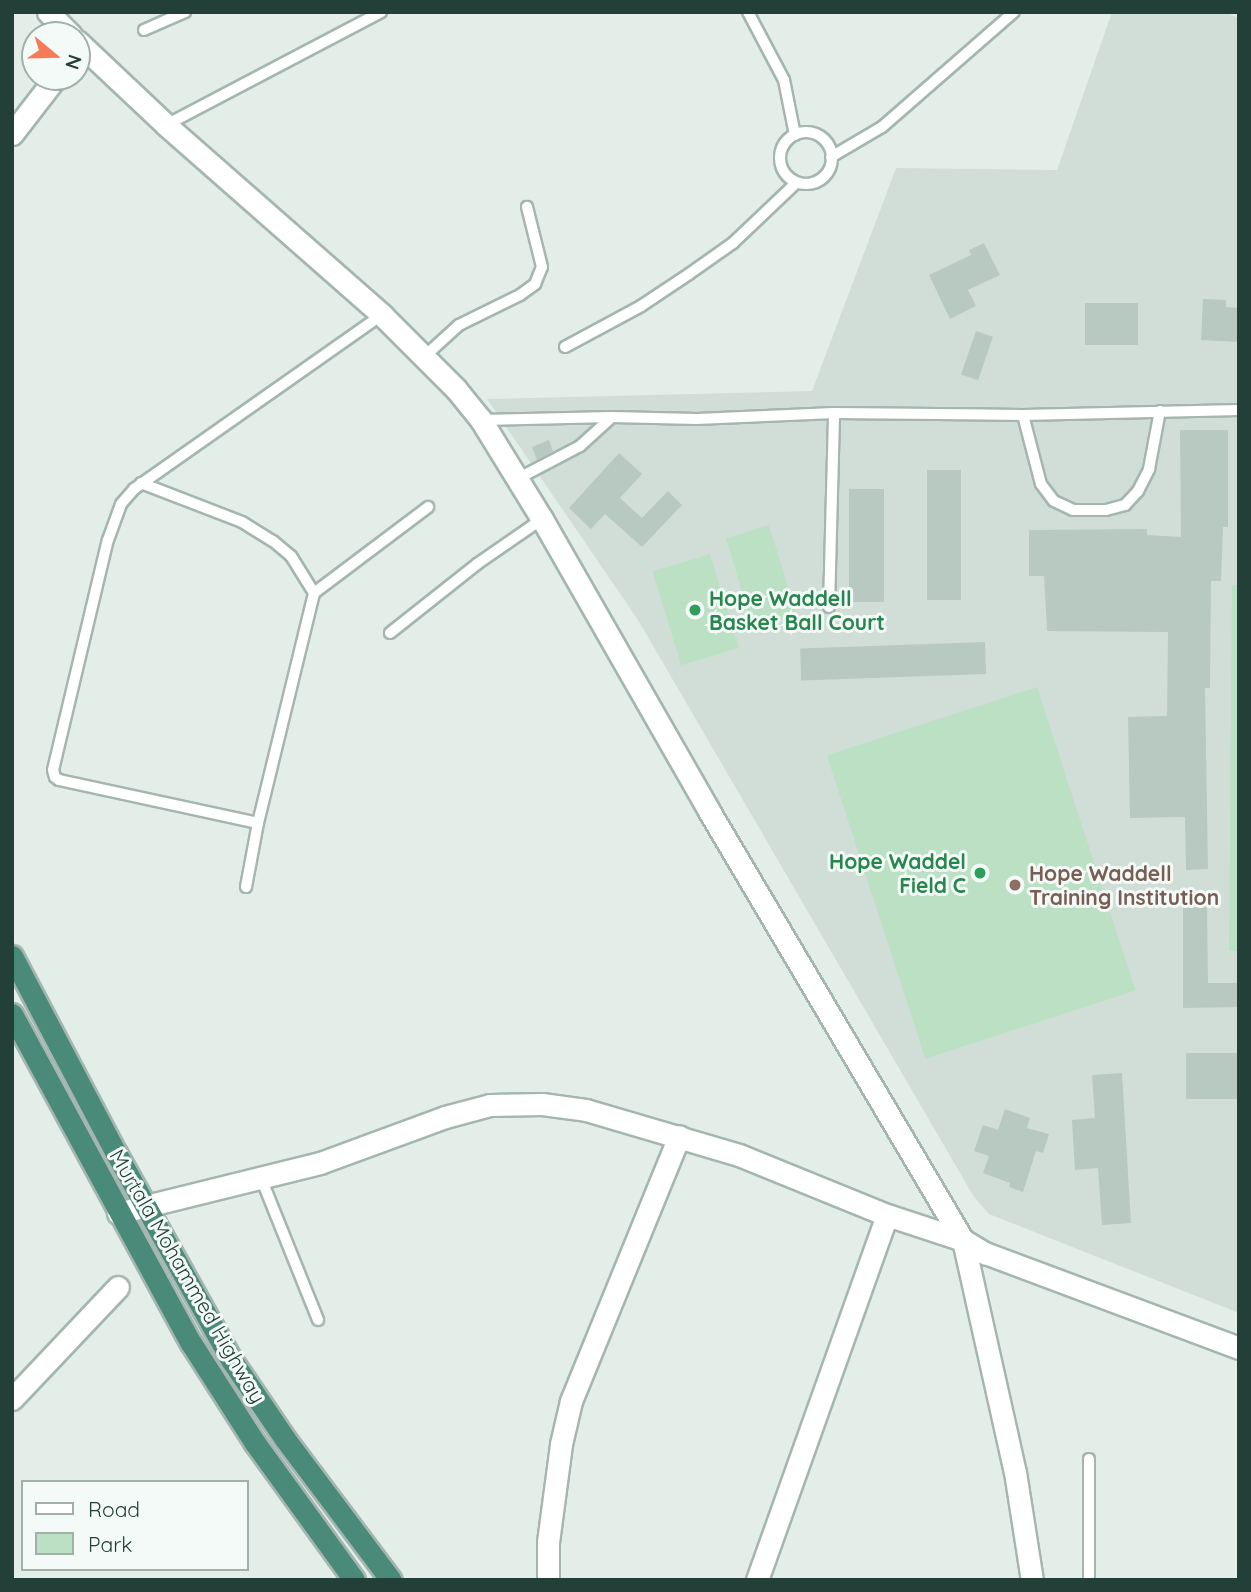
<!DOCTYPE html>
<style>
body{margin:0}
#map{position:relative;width:1251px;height:1592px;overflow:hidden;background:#e3eee9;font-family:Quicksand,sans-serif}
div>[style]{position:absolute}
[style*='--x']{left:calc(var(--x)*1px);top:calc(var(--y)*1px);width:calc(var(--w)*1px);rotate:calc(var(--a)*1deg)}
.built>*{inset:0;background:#d1ded8}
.green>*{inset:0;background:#bbe0c4;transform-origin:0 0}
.building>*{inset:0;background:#b8c9c2;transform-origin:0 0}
.roads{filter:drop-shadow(2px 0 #a5b6b0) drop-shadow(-2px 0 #a5b6b0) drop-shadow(0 2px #a5b6b0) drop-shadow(0 -2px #a5b6b0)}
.service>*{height:10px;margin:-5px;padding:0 5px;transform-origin:5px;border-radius:5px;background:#fff}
.service>.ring{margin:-5px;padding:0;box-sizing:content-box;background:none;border:10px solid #fff;border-radius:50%}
.minor>*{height:21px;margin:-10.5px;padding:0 10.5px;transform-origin:10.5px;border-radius:10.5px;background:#fff}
.tertiary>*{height:21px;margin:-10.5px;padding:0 10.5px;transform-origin:10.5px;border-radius:10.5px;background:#fff}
.trunk>*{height:21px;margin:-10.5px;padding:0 10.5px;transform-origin:10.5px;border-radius:10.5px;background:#498a79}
.dots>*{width:19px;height:19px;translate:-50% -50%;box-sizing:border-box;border:4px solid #f4faf7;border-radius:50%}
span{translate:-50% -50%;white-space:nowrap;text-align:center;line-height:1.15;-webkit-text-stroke:6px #f4faf7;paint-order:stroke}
.leisure-label{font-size:21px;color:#27864d;font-weight:700}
.left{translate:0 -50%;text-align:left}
.right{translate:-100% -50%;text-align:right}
.education-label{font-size:21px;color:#785e54;font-weight:700}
.street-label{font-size:21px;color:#224037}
.frame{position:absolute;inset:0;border:14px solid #224037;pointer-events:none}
.legend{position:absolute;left:21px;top:1480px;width:228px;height:91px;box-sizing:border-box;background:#f4faf7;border:2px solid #a0b0aa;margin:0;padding:9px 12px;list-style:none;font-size:21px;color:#224037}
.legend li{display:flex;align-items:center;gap:14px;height:35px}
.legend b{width:35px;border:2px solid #a0b0aa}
.north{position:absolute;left:21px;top:21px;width:70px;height:70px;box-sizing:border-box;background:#f4faf7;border:2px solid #a0b0aa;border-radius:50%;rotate:109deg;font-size:19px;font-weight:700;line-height:28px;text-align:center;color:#224037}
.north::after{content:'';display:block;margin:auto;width:24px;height:32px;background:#f87b57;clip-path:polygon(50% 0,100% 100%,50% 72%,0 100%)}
</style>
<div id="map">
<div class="built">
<i style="clip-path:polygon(1112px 12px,1224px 12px,1239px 18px,1239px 1313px,989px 1214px,974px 1197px,638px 620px,487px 399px,812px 391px,896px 168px,1057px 170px)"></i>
</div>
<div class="green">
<i style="left:769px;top:525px;width:92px;height:45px;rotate:73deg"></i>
<i style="left:710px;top:554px;width:98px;height:60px;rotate:73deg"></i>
<i style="clip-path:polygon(1232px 585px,1239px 585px,1239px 951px,1229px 951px)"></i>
<i style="left:1037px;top:687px;width:319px;height:221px;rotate:72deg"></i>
</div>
<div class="building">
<i style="clip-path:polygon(984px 243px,1000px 275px,968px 290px,976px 306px,950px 319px,929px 275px,971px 255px,969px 250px)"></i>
<i style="clip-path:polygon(1203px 299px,1226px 300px,1226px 307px,1239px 308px,1239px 342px,1201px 340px)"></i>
<i style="left:1085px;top:303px;width:53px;height:42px"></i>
<i style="left:976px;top:331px;width:18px;height:46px;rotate:19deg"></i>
<i style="clip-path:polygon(1180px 430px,1228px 430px,1228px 527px,1223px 527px,1221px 581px,1211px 581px,1210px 688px,1205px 688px,1208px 869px,1186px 870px,1185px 817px,1130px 818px,1128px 717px,1167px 716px,1168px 632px,1047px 631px,1044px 576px,1029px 576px,1029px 530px,1147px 529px,1147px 535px,1181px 537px)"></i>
<i style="clip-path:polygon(549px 440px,553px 451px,537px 460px,532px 447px)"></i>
<i style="clip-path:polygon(619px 453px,642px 474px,620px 498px,642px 518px,668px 491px,682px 505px,642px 547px,605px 514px,591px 529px,569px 508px)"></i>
<i style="left:927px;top:470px;width:34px;height:130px"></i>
<i style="left:849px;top:489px;width:35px;height:113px"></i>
<i style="left:985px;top:642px;width:32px;height:185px;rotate:88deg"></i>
<i style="clip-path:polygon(1207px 906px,1208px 983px,1239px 983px,1239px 1007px,1183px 1008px,1183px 907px)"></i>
<i style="left:1186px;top:1053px;width:53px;height:46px"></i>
<i style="clip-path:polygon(1122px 1073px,1131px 1223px,1102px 1225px,1098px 1168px,1075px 1170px,1072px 1120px,1095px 1118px,1092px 1075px)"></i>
<i style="clip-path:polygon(1005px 1109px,1030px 1118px,1027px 1128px,1049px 1134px,1043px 1153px,1036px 1151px,1023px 1192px,1009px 1187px,1010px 1183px,983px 1173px,989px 1156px,974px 1151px,983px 1125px,998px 1130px)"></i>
</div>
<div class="roads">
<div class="service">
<i style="--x:748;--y:12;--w:77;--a:62.1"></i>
<i style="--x:784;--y:80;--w:56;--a:78.7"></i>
<i style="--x:144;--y:30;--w:45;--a:-23.7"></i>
<i style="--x:166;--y:125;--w:243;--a:-27.7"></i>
<i class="ring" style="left:780px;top:132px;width:42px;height:42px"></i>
<i style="--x:831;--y:157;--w:59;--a:-30.5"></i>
<i style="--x:882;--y:127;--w:175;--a:-41.1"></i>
<i style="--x:565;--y:347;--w:86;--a:-28.3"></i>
<i style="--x:641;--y:306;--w:58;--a:-33.7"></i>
<i style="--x:689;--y:274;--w:54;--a:-35.2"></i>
<i style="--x:733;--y:243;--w:87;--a:-43.6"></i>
<i style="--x:425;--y:356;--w:46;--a:-42.4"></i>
<i style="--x:459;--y:325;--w:68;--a:-26.2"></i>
<i style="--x:520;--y:295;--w:19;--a:-36"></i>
<i style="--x:535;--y:284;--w:18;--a:-68"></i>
<i style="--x:542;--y:267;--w:62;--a:-104"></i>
<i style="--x:1023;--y:415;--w:71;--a:75.4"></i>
<i style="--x:1041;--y:484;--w:21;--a:53"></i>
<i style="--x:1054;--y:501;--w:21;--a:25"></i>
<i style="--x:1073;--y:510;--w:33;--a:0"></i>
<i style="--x:1106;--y:510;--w:20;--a:-15"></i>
<i style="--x:1125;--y:505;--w:19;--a:-47"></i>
<i style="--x:1138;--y:491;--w:25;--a:-63"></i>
<i style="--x:1149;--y:469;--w:59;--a:-79.3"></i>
<i style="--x:481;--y:420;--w:131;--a:-1.3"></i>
<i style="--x:612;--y:417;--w:85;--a:1.3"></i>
<i style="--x:697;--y:419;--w:137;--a:-2.5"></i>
<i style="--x:834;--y:413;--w:189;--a:0.6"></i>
<i style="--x:1023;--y:415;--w:216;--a:-1.3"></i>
<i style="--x:517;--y:479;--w:71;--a:-27.6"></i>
<i style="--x:580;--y:446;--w:43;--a:-42.2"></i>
<i style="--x:141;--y:483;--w:108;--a:21.1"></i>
<i style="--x:242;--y:522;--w:36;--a:32"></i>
<i style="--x:273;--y:541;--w:23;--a:40"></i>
<i style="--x:291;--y:556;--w:44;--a:58.1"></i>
<i style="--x:829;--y:607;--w:194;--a:-88.5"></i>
<i style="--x:390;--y:633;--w:111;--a:-38.4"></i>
<i style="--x:477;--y:564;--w:79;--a:-34.7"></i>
<i style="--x:258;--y:823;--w:204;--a:-167.8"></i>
<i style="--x:59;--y:780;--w:5;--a:-143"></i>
<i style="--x:55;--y:777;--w:7;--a:-106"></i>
<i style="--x:53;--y:770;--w:236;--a:-76.6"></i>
<i style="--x:108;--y:540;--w:38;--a:-70"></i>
<i style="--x:121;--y:504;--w:20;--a:-49"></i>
<i style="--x:134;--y:489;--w:303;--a:-35.1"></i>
<i style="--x:246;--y:887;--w:65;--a:-79.4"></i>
<i style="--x:258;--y:823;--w:237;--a:-76.3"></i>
<i style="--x:314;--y:593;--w:143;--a:-37"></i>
<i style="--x:261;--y:1178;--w:153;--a:68.1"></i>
<i style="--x:1089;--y:1580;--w:121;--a:-90"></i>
</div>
<div class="minor">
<i style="--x:12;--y:134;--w:72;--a:-52.3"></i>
<i style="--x:118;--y:1213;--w:208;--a:-13.9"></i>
<i style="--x:320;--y:1163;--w:133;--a:-20.2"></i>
<i style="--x:445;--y:1117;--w:47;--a:-14.9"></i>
<i style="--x:490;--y:1105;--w:52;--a:-1.1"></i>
<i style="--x:542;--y:1104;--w:44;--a:7.8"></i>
<i style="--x:586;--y:1110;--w:159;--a:16.4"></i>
<i style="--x:739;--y:1155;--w:160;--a:22.1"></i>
<i style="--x:887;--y:1215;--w:80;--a:18.2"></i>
<i style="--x:963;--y:1240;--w:238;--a:77.4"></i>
<i style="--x:1015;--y:1472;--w:109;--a:81.1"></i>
<i style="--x:12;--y:1399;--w:154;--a:-46.6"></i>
<i style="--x:548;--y:1580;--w:38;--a:-90"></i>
<i style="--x:548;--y:1542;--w:99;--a:-82.4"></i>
<i style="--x:561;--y:1444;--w:44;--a:-76.9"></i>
<i style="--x:571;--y:1401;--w:286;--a:-67.8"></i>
<i style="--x:757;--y:1580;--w:387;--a:-70.4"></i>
</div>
<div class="tertiary">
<i style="--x:48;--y:12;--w:33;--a:45"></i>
<i style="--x:77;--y:41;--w:122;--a:43.3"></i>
<i style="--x:166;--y:125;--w:288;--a:41.3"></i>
<i style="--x:382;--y:315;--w:105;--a:45"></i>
<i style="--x:456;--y:389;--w:40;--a:51"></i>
<i style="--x:481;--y:420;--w:116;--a:58.4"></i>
<i style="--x:542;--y:519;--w:336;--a:60.2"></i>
<i style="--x:709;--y:811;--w:499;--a:59.4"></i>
<i style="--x:963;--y:1240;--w:26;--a:31"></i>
<i style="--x:985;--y:1253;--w:271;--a:20.5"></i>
</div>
<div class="trunk">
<i style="--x:12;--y:956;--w:223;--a:62.2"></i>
<i style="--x:116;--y:1153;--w:238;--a:60.9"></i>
<i style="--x:232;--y:1361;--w:94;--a:55.8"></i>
<i style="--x:285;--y:1439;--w:176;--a:53.1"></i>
<i style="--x:12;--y:1014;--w:375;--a:61.5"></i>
<i style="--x:191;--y:1343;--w:119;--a:57.4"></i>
<i style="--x:255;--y:1443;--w:169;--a:54.1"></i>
</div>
</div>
<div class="dots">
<i style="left:695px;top:610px;background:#2e9e5b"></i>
<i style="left:980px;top:873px;background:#2e9e5b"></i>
<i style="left:1015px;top:885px;background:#8d6e63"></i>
</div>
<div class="leisure-label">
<span class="left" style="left:709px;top:610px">Hope Waddell<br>Basket Ball Court</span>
<span class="right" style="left:966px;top:873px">Hope Waddel<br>Field C</span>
</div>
<div class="education-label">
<span class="left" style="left:1029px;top:885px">Hope Waddell<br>Training Institution</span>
</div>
<div class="street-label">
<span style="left:188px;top:1276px;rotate:60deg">Murtala Mohammed Highway</span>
</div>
<div class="frame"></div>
<ul class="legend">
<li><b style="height:9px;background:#fff"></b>Road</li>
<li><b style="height:19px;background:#bbe0c4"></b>Park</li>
</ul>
<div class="north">N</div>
</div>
